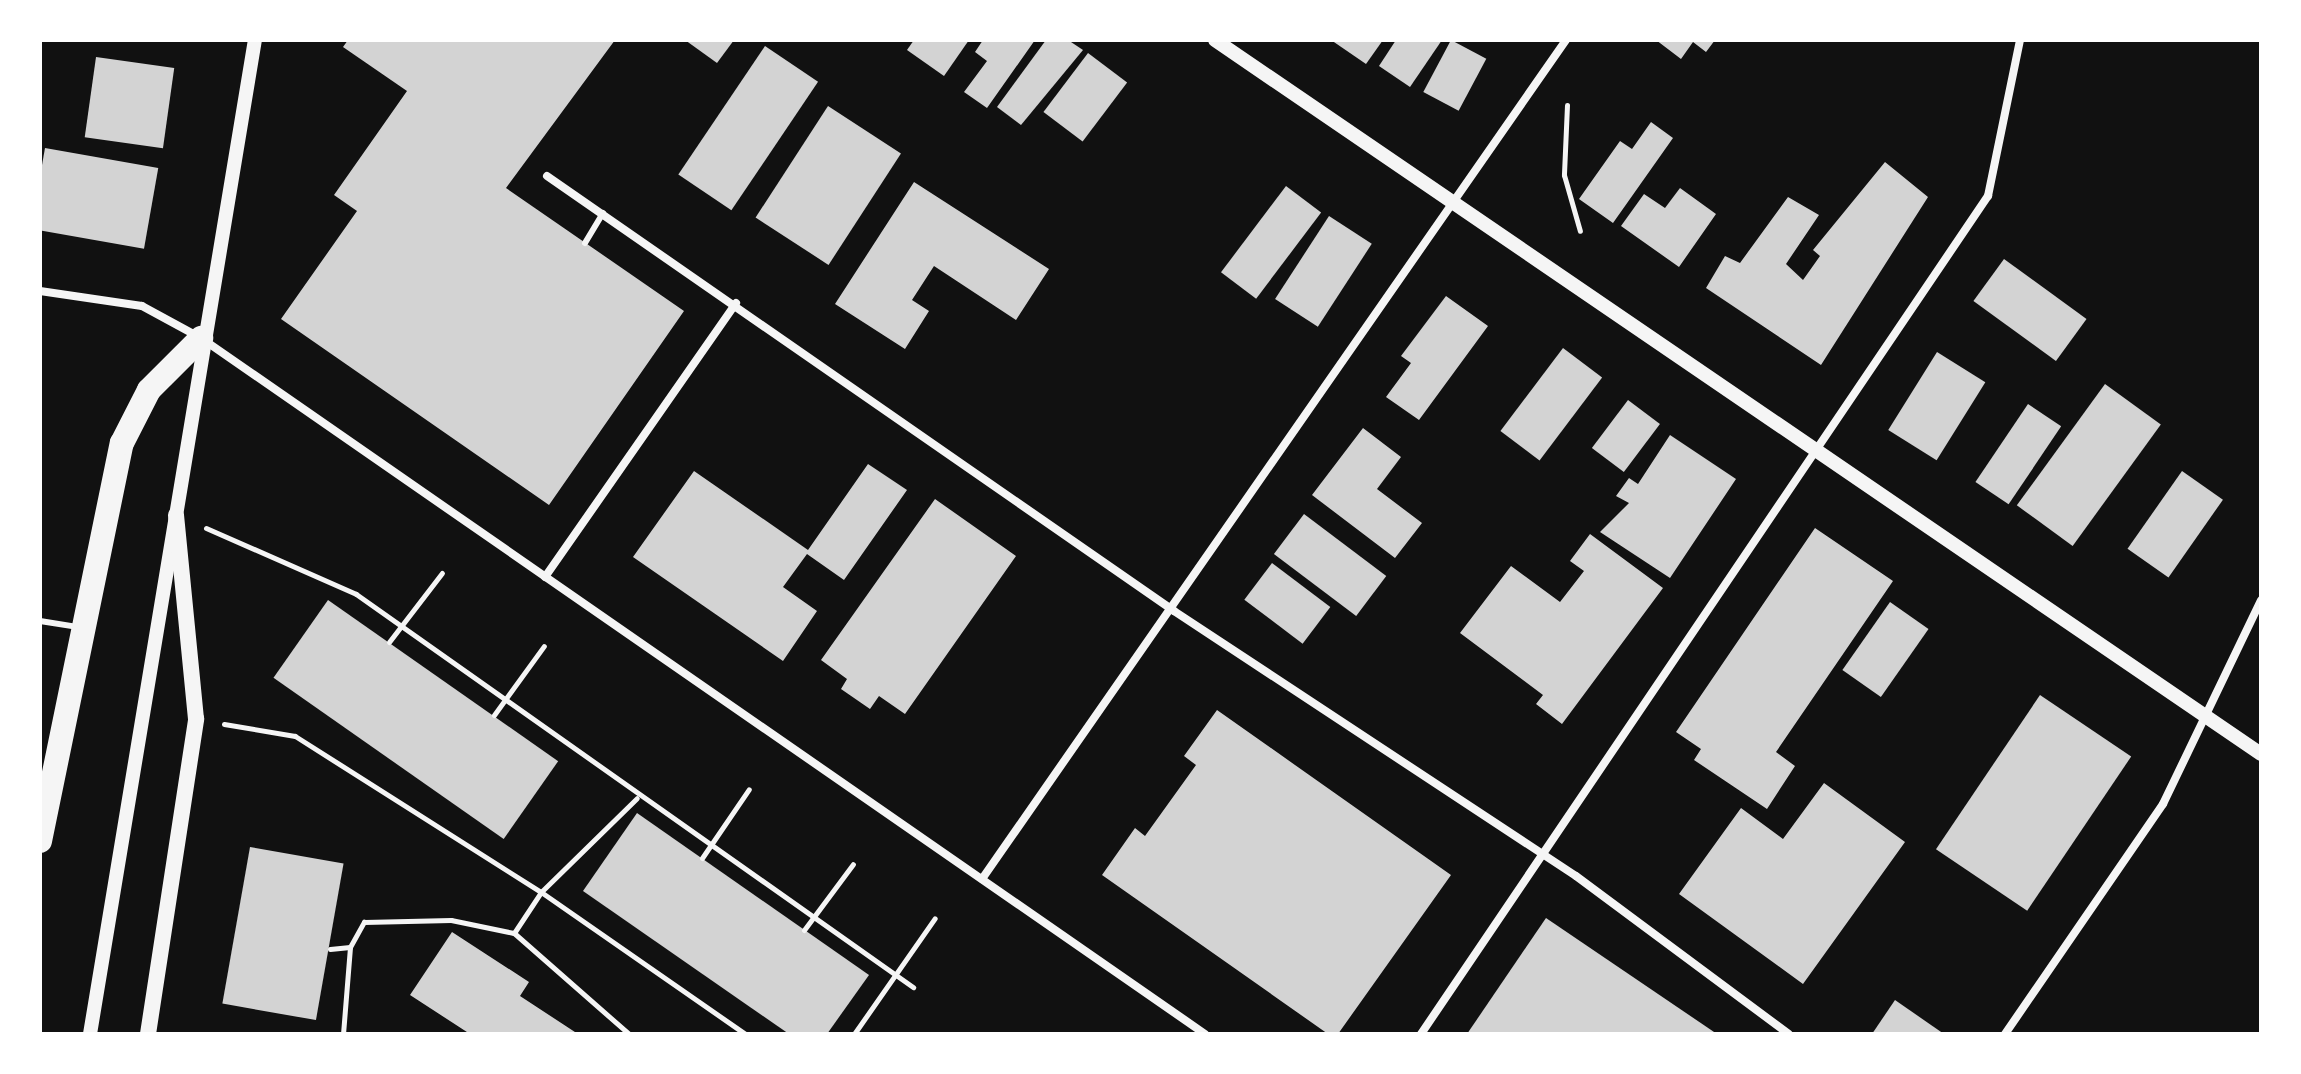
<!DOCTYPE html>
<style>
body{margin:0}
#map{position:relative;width:2301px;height:1074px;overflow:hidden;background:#111;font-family:"Source Sans 3",sans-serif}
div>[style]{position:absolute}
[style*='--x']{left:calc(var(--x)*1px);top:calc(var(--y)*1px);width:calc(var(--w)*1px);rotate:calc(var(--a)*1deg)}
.building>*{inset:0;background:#d3d3d3;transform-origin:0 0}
.path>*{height:5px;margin:-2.5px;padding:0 2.5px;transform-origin:2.5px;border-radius:2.5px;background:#f5f5f5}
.service>*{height:6px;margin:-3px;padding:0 3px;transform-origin:3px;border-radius:3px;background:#f5f5f5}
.minor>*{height:8px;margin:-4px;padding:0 4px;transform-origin:4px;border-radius:4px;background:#f5f5f5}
.tertiary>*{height:14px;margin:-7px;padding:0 7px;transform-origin:7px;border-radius:7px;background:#f5f5f5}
.secondary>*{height:16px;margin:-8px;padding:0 8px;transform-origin:8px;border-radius:8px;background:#f5f5f5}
.motorway>*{height:24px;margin:-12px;padding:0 12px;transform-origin:12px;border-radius:12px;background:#f5f5f5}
span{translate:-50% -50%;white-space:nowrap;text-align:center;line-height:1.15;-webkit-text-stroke:6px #fff;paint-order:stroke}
.frame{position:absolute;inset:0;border:42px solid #fff;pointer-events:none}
</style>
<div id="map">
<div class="building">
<i style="clip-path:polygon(348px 40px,615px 40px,506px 188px,684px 311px,549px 505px,281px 319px,357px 211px,334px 195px,407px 91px,343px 47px)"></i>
<i style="clip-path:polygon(685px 40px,734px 40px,717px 63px)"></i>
<i style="clip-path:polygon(914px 40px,969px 40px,944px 76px,907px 50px)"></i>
<i style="clip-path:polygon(983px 40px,1035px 40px,987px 108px,964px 92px,987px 61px,975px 52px)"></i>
<i style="clip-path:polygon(1046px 40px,1068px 40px,1083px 50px,1021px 125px,997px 107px)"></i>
<i style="clip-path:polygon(1331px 40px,1383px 40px,1366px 64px)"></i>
<i style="clip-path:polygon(1396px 40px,1442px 40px,1410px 87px,1379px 66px)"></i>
<i style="left:1451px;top:40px;width:40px;height:59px;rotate:28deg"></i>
<i style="clip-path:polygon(1656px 40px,1715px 40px,1706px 52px,1693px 42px,1681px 59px)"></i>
<i style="left:765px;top:46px;width:64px;height:155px;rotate:34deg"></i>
<i style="left:1088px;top:53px;width:49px;height:74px;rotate:37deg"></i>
<i style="left:96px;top:57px;width:79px;height:81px;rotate:8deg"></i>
<i style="left:828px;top:106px;width:87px;height:133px;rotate:33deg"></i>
<i style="clip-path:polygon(1651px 122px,1673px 138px,1613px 223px,1579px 199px,1620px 141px,1632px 149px)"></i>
<i style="left:45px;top:148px;width:115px;height:82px;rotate:10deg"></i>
<i style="clip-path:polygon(1885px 162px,1928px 197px,1821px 365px,1706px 288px,1725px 256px,1740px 263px,1788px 197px,1819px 215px,1786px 264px,1803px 280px,1820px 256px,1813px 250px)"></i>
<i style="clip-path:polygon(914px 182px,1049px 269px,1016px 320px,934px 266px,912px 300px,929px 311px,905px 349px,835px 304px)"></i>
<i style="left:1286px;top:186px;width:44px;height:108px;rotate:37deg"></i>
<i style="clip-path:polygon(1680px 188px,1716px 214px,1679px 267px,1621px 226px,1644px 194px,1665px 208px)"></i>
<i style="left:1329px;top:216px;width:51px;height:99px;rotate:33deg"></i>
<i style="left:2004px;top:259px;width:102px;height:52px;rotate:36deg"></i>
<i style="clip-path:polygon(1446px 296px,1488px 326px,1419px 420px,1386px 397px,1411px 363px,1401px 356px)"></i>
<i style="left:1563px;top:348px;width:49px;height:104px;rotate:37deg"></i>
<i style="left:1937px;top:352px;width:57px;height:92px;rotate:32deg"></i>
<i style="left:2105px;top:384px;width:69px;height:150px;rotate:36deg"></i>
<i style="left:1628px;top:400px;width:40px;height:60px;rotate:37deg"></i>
<i style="left:2028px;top:404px;width:40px;height:94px;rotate:34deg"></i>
<i style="clip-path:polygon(1363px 428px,1401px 457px,1377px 489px,1422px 523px,1395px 558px,1312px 495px)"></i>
<i style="clip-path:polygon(1670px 435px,1736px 479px,1670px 578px,1600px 532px,1629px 503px,1616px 496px,1629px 478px,1638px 484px)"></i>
<i style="clip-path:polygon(868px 464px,907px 490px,844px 580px,807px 554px,783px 587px,817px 611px,783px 661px,633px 557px,694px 471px,808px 550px)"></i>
<i style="left:2182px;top:471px;width:50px;height:95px;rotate:35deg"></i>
<i style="clip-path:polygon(935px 499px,1016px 556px,905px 714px,879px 696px,870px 709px,841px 689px,847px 679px,821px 660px)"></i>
<i style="left:1304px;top:514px;width:103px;height:50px;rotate:37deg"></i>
<i style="clip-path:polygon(1815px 528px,1893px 581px,1776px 752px,1795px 766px,1767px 809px,1694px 760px,1701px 749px,1676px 732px)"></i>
<i style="clip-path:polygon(1590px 534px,1663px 588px,1562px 724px,1536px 704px,1543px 695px,1460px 633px,1511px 566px,1560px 602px,1584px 571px,1570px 561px)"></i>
<i style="left:1272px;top:563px;width:73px;height:46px;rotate:37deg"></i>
<i style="left:328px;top:600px;width:281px;height:95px;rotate:35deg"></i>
<i style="left:1890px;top:602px;width:47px;height:83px;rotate:35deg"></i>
<i style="left:2040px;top:695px;width:110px;height:186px;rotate:34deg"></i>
<i style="clip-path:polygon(1217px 710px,1451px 875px,1338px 1034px,1328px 1034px,1102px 875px,1135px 828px,1145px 836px,1196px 765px,1184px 756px)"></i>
<i style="clip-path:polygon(1824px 783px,1905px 842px,1803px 984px,1679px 894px,1741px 808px,1783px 839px)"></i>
<i style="clip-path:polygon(637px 813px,869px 975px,827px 1034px,789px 1034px,583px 891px)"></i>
<i style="left:250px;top:847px;width:95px;height:159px;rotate:10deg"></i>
<i style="clip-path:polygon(1546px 918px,1717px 1034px,1467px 1034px)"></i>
<i style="clip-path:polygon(452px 932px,529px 982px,520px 996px,578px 1034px,470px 1034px,410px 995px)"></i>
<i style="clip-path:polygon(1895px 1000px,1944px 1034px,1872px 1034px)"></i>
</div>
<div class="path">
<i style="--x:1567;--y:105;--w:70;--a:92.5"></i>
<i style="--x:1564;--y:175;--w:58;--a:74.1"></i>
<i style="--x:206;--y:528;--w:164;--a:23.7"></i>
<i style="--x:356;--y:594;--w:682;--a:35.21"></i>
<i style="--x:389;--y:642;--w:87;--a:-52.5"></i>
<i style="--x:494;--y:715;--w:85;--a:-54.1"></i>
<i style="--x:224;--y:724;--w:72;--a:9.6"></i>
<i style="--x:295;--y:736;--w:291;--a:32.4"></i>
<i style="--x:541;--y:892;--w:249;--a:34.8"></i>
<i style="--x:702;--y:858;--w:83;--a:-55.7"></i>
<i style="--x:804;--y:930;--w:82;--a:-53.4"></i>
<i style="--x:514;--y:933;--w:49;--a:-56.6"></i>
<i style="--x:541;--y:892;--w:134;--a:-44.4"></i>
<i style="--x:330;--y:949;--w:20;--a:-6"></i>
<i style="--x:343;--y:1034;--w:87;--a:-85.4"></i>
<i style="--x:350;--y:947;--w:29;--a:-61"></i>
<i style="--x:364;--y:922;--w:87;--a:-1.3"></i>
<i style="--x:451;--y:920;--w:64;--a:11.7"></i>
<i style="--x:514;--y:933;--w:153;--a:41.3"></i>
<i style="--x:854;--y:1034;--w:141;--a:-55.1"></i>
</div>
<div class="service">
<i style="--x:585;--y:243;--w:35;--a:-59"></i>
<i style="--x:40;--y:621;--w:39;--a:9"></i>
</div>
<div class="minor">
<i style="--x:547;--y:176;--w:763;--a:34.75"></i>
<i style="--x:1174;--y:611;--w:481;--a:33.4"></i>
<i style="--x:1576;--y:876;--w:265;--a:36.6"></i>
<i style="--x:40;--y:291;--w:103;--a:8.4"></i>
<i style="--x:142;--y:306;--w:67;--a:28.5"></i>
<i style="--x:201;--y:338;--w:1222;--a:34.73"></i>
<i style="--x:545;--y:577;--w:334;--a:-55.1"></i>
<i style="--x:982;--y:879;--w:1022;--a:-55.16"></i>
<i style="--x:1421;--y:1034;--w:1012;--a:-55.92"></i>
<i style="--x:1988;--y:196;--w:159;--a:-78.4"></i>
<i style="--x:2005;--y:1034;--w:279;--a:-55.5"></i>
<i style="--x:2163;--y:804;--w:226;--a:-64.3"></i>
</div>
<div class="tertiary">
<i style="--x:1215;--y:40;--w:1266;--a:34.32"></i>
<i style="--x:90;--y:1034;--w:1008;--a:-80.58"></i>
</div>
<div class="secondary">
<i style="--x:148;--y:1034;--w:319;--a:-81.3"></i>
<i style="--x:196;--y:719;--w:205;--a:-95.6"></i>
</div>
<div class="motorway">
<i style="--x:40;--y:841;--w:406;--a:-78.4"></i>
<i style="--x:122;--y:443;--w:59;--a:-63"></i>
<i style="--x:149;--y:390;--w:74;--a:-45"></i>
</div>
<div class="frame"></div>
</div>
